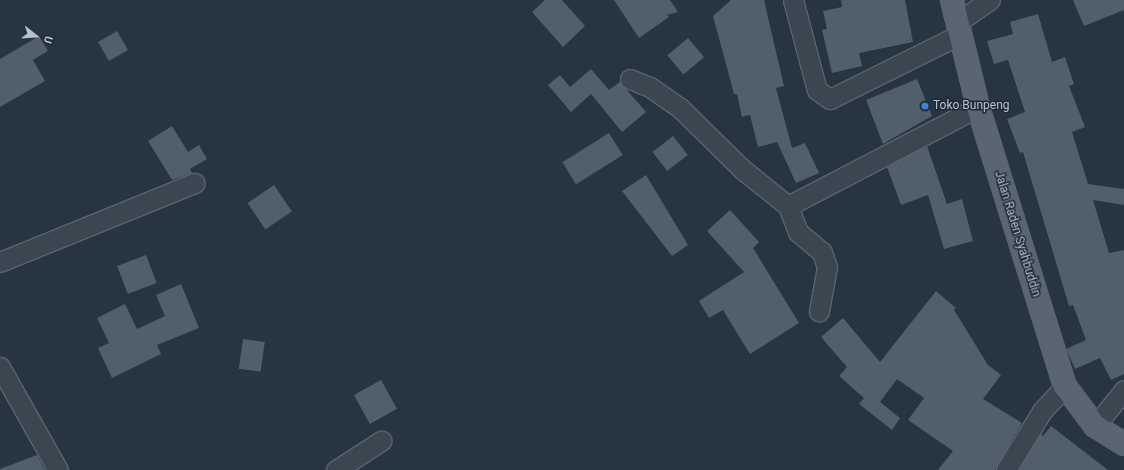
<!DOCTYPE html>
<style>
body{margin:0}
#map{position:relative;width:1124px;height:470px;overflow:hidden;background:#273441;font-family:Roboto,sans-serif}
div>[style]{position:absolute}
[style*='--x']{left:calc(var(--x)*1px);top:calc(var(--y)*1px);width:calc(var(--w)*1px);rotate:calc(var(--a)*1deg)}
.building>*{inset:0;background:#505f6b;transform-origin:0 0}
.roads{filter:drop-shadow(1px 0 #59646e) drop-shadow(-1px 0 #59646e) drop-shadow(0 1px #59646e) drop-shadow(0 -1px #59646e)}
.minor>*{height:19px;margin:-9.5px;padding:0 9.5px;transform-origin:9.5px;border-radius:9.5px;background:#3b4650}
.major>*{height:22px;margin:-11px;padding:0 11px;transform-origin:11px;border-radius:11px;background:#596570}
.dots>*{width:11px;height:11px;translate:-50% -50%;box-sizing:border-box;border:2px solid #202b36;border-radius:50%}
span{translate:-50% -50%;white-space:nowrap;text-align:center;line-height:1.15;-webkit-text-stroke:3px #202b36;paint-order:stroke}
.poi-label{font-size:12px;color:#b8c1cb}
.left{translate:0 -50%;text-align:left}
.street-label{font-size:12px;color:#b8c1cb}
.north{position:absolute;left:16px;top:16px;width:40px;height:40px;-webkit-text-stroke:3px #202b36;paint-order:stroke;rotate:107deg;font-size:11px;font-weight:700;line-height:16px;text-align:center;color:#b8c1cb}
.north::after{content:'';display:block;margin:auto;width:14px;height:18px;background:#b8c1cb;clip-path:polygon(50% 0,100% 100%,50% 72%,0 100%)}
</style>
<div id="map">
<div class="building">
<i style="clip-path:polygon(545px 0,562px 0,585px 26px,563px 47px,532px 12px)"></i>
<i style="clip-path:polygon(614px 0,670px 0,678px 12px,667px 15px,669px 17px,639px 38px)"></i>
<i style="clip-path:polygon(731px 0,764px 0,784px 86px,776px 88px,792px 148px,805px 143px,819px 173px,796px 183px,777px 142px,758px 147px,750px 115px,742px 117px,737px 94px,734px 94px,713px 16px)"></i>
<i style="clip-path:polygon(841px 0,905px 0,913px 42px,859px 53px,862px 66px,832px 73px,822px 30px,827px 29px,823px 11px,842px 7px)"></i>
<i style="clip-path:polygon(1073px 0,1124px 0,1124px 10px,1084px 26px)"></i>
<i style="clip-path:polygon(1038px 14px,1052px 62px,1065px 57px,1074px 84px,1069px 86px,1085px 127px,1072px 132px,1088px 184px,1124px 189px,1124px 205px,1093px 200px,1109px 253px,1124px 250px,1124px 374px,1111px 380px,1100px 358px,1075px 369px,1067px 351px,1066px 349px,1086px 340px,1073px 305px,1069px 306px,1023px 152px,1020px 153px,1007px 119px,1025px 112px,1008px 60px,994px 64px,987px 41px,1013px 34px,1010px 22px)"></i>
<i style="left:117px;top:31px;width:22px;height:22px;rotate:60deg"></i>
<i style="clip-path:polygon(39px 36px,48px 51px,33px 60px,45px 81px,0 107px,0 59px)"></i>
<i style="left:688px;top:38px;width:25px;height:27px;rotate:50deg"></i>
<i style="clip-path:polygon(591px 69px,609px 90px,620px 82px,646px 112px,622px 132px,591px 94px,571px 112px,548px 85px,560px 75px,570px 87px)"></i>
<i style="clip-path:polygon(917px 79px,932px 116px,883px 144px,866px 100px)"></i>
<i style="clip-path:polygon(172px 126px,188px 152px,199px 145px,207px 159px,190px 169px,192px 173px,172px 180px,148px 141px)"></i>
<i style="left:609px;top:133px;width:26px;height:55px;rotate:58deg"></i>
<i style="left:673px;top:136px;width:24px;height:26px;rotate:52deg"></i>
<i style="clip-path:polygon(927px 146px,947px 204px,962px 199px,973px 241px,944px 249px,928px 195px,901px 205px,887px 167px)"></i>
<i style="clip-path:polygon(646px 175px,688px 245px,672px 256px,622px 191px)"></i>
<i style="left:274px;top:185px;width:32px;height:32px;rotate:56deg"></i>
<i style="clip-path:polygon(730px 210px,759px 242px,753px 248px,799px 323px,750px 354px,723px 310px,709px 318px,699px 301px,744px 272px,707px 231px)"></i>
<i style="left:146px;top:255px;width:30px;height:31px;rotate:69deg"></i>
<i style="clip-path:polygon(181px 284px,199px 328px,157px 345px,161px 354px,112px 378px,98px 348px,109px 343px,97px 318px,125px 304px,137px 329px,165px 316px,156px 295px)"></i>
<i style="clip-path:polygon(936px 291px,956px 308px,954px 310px,988px 365px,1001px 375px,983px 399px,1022px 423px,995px 470px,938px 470px,953px 451px,908px 420px,924px 398px,897px 379px,880px 402px,900px 418px,892px 430px,859px 404px,864px 398px,839px 376px,847px 367px,821px 337px,843px 318px,880px 362px)"></i>
<i style="left:243px;top:339px;width:22px;height:30px;rotate:8deg"></i>
<i style="left:381px;top:380px;width:33px;height:31px;rotate:61deg"></i>
<i style="clip-path:polygon(1051px 426px,1108px 470px,1019px 470px,1041px 434px,1043px 436px)"></i>
<i style="clip-path:polygon(37px 455px,45px 470px,0 470px,0 469px)"></i>
</div>
<div class="roads">
<div class="minor">
<i style="--x:793;--y:0;--w:93;--a:75.1"></i>
<i style="--x:817;--y:90;--w:16;--a:35"></i>
<i style="--x:830;--y:99;--w:146;--a:-26.4"></i>
<i style="--x:958;--y:22;--w:39;--a:-35"></i>
<i style="--x:630;--y:79;--w:22;--a:22"></i>
<i style="--x:650;--y:87;--w:37;--a:35"></i>
<i style="--x:680;--y:108;--w:87;--a:44.5"></i>
<i style="--x:742;--y:169;--w:59;--a:38.8"></i>
<i style="--x:788;--y:206;--w:214;--a:-27.5"></i>
<i style="--x:788;--y:206;--w:28;--a:69"></i>
<i style="--x:798;--y:232;--w:31;--a:40"></i>
<i style="--x:822;--y:252;--w:16;--a:72"></i>
<i style="--x:827;--y:267;--w:45;--a:100.3"></i>
<i style="--x:0;--y:262;--w:210;--a:-22.1"></i>
<i style="--x:0;--y:367;--w:118;--a:60.6"></i>
<i style="--x:1095;--y:426;--w:46;--a:-51.1"></i>
<i style="--x:336;--y:470;--w:54;--a:-32.8"></i>
<i style="--x:1006;--y:470;--w:69;--a:-58.6"></i>
<i style="--x:1042;--y:411;--w:34;--a:-47"></i>
</div>
<div class="major">
<i style="--x:952;--y:0;--w:110;--a:76.3"></i>
<i style="--x:978;--y:107;--w:292;--a:72.7"></i>
<i style="--x:1065;--y:386;--w:50;--a:53.1"></i>
<i style="--x:1095;--y:426;--w:34;--a:32"></i>
</div>
</div>
<div class="dots">
<i style="left:925px;top:106px;background:#3f7fe0"></i>
</div>
<div class="poi-label">
<span class="left" style="left:933px;top:106px">Toko Bunpeng</span>
</div>
<div class="street-label">
<span style="left:1017px;top:234px;rotate:73deg">Jalan Raden Syahbuddin</span>
</div>
<div class="north">U</div>
</div>
